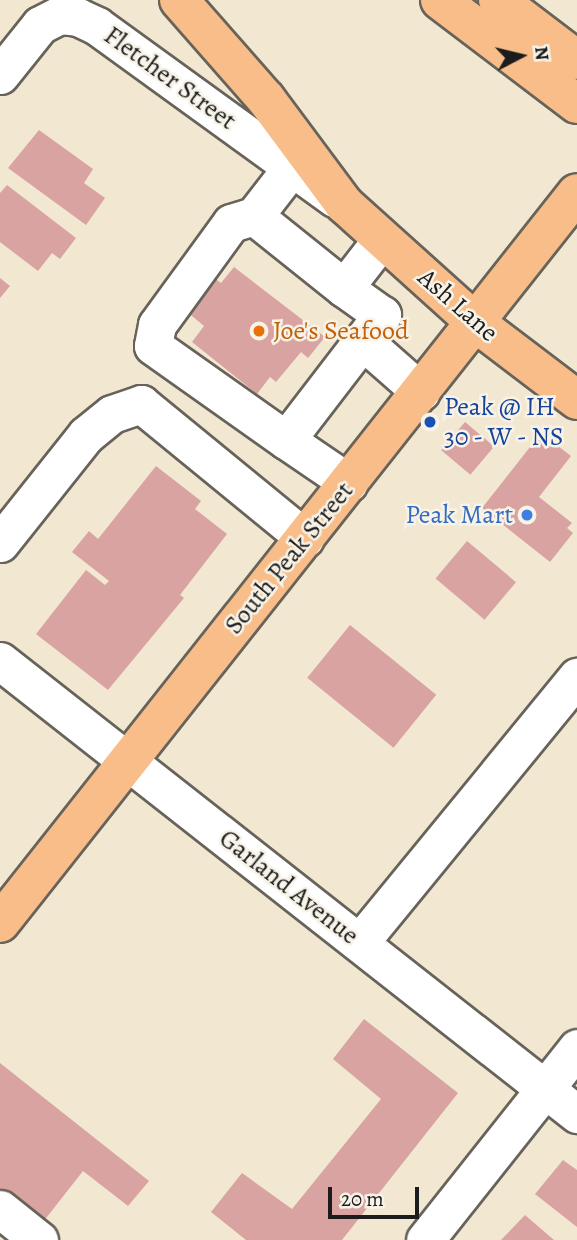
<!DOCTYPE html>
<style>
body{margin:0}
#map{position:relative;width:577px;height:1240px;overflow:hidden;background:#f2e8d1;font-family:Alegreya,serif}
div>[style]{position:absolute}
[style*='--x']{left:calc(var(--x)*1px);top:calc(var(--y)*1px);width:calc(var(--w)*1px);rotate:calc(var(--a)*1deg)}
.building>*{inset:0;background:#d8a3a0;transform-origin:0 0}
.roads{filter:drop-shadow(2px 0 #67635b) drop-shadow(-2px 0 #67635b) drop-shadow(0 2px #67635b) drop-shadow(0 -2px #67635b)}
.minor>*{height:37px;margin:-18.5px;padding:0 18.5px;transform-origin:18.5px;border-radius:18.5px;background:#fff}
.major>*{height:38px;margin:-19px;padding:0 19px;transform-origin:19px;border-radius:19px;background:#f8bd88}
.highway>*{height:38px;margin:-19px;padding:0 19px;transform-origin:19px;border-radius:19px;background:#f8bd88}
.dots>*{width:19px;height:19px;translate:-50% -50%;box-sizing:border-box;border:4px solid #f7f3e8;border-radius:50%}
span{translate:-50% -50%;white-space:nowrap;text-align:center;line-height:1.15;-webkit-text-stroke:5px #f7f3e8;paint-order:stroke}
.street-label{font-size:26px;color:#1c1c1c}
.food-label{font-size:26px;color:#c56008}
.left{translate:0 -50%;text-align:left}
.transit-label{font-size:26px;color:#164399}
.shop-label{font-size:26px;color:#366cbe}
.right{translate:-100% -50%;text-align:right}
.north{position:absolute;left:486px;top:21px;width:70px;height:70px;-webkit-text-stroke:5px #f7f3e8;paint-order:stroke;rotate:83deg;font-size:19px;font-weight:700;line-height:28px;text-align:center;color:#1c1c1c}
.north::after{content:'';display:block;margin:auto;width:24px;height:32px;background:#1c1c1c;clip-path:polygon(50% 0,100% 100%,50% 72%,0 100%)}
.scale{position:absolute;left:328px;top:1187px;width:91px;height:32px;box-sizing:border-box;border:4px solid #1c1c1c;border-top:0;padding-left:9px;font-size:21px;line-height:24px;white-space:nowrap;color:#1c1c1c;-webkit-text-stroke:5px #f7f3e8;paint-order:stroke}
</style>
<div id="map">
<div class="building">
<i style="clip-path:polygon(39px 130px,93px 169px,84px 183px,105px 198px,86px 225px,8px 168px)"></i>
<i style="clip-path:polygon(7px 185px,76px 238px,60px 259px,52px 253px,38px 271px,0 242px,0 193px)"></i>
<i style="clip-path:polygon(234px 267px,325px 337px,308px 358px,301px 352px,276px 382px,270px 377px,257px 394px,192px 342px,204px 326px,186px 311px,213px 277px,221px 283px)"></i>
<i style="clip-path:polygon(0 278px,10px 286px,0 298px)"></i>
<i style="left:465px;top:422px;width:38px;height:37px;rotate:40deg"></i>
<i style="clip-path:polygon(541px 433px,571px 456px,539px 497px,572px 523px,567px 528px,573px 533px,550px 562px,482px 508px)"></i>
<i style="clip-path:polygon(156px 466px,201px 501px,195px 509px,227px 534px,180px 595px,184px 598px,108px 690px,36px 634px,86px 570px,105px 585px,109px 581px,72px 552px,89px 531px,98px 539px)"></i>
<i style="left:467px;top:541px;width:64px;height:49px;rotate:40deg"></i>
<i style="left:350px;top:625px;width:111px;height:68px;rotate:39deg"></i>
<i style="clip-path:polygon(364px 1019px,458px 1093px,342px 1240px,246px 1240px,211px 1212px,242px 1173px,292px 1209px,381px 1099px,333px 1059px)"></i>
<i style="clip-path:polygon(0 1063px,149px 1181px,128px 1206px,83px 1171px,43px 1222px,0 1189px)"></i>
<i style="clip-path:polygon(563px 1160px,577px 1170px,577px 1227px,535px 1194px)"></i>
<i style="clip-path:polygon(525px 1215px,554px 1240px,501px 1240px)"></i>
</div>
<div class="roads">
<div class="minor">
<i style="--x:0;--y:75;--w:64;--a:-51.3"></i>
<i style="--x:40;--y:25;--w:22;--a:-27"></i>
<i style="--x:60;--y:15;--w:18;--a:6"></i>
<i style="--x:78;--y:17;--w:21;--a:25"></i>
<i style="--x:97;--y:26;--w:294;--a:35.9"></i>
<i style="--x:292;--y:167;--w:62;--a:127.8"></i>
<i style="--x:254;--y:216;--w:115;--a:38.7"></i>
<i style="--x:344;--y:288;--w:62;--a:-52.2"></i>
<i style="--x:254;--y:216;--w:24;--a:163"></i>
<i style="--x:231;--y:223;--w:126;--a:126"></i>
<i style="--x:157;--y:325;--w:21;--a:101"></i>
<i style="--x:153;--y:346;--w:163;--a:35.3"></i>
<i style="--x:286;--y:440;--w:158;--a:-52.5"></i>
<i style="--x:382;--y:315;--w:47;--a:-144.6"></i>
<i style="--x:363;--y:341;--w:77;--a:41.3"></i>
<i style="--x:286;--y:440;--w:76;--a:34.3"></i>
<i style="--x:0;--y:543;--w:138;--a:-51.5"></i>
<i style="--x:86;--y:435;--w:33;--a:-39"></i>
<i style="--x:112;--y:414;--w:31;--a:-19"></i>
<i style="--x:141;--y:404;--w:212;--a:39.3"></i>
<i style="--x:0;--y:661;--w:734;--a:38.14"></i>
<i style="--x:360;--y:942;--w:343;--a:-50.7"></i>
<i style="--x:0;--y:1209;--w:50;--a:38.5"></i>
<i style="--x:425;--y:1240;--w:245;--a:-51.6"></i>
</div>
<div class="major">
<i style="--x:344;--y:204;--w:178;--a:42"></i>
<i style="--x:476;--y:323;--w:127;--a:37.3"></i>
<i style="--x:0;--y:923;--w:930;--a:-51.68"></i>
</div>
<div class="highway">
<i style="--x:179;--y:0;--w:132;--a:48.7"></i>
<i style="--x:266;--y:99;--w:131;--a:53.4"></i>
<i style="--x:440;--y:0;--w:172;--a:37.2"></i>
<i style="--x:498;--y:0;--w:99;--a:37.2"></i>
</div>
</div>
<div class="dots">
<i style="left:259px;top:331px;background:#e8710a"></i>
<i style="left:430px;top:422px;background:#1a4fb4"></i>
<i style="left:527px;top:515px;background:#3f7fe0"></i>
</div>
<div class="street-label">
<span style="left:170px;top:78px;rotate:36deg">Fletcher Street</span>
<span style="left:458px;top:305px;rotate:41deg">Ash Lane</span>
<span style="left:289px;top:558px;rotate:-51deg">South Peak Street</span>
<span style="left:289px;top:887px;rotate:38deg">Garland Avenue</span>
</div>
<div class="food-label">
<span class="left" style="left:273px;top:331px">Joe's Seafood</span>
</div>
<div class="transit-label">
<span class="left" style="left:444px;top:422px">Peak @ IH<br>30 - W - NS</span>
</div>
<div class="shop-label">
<span class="right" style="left:513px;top:515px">Peak Mart</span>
</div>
<div class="north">N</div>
<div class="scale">20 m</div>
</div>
